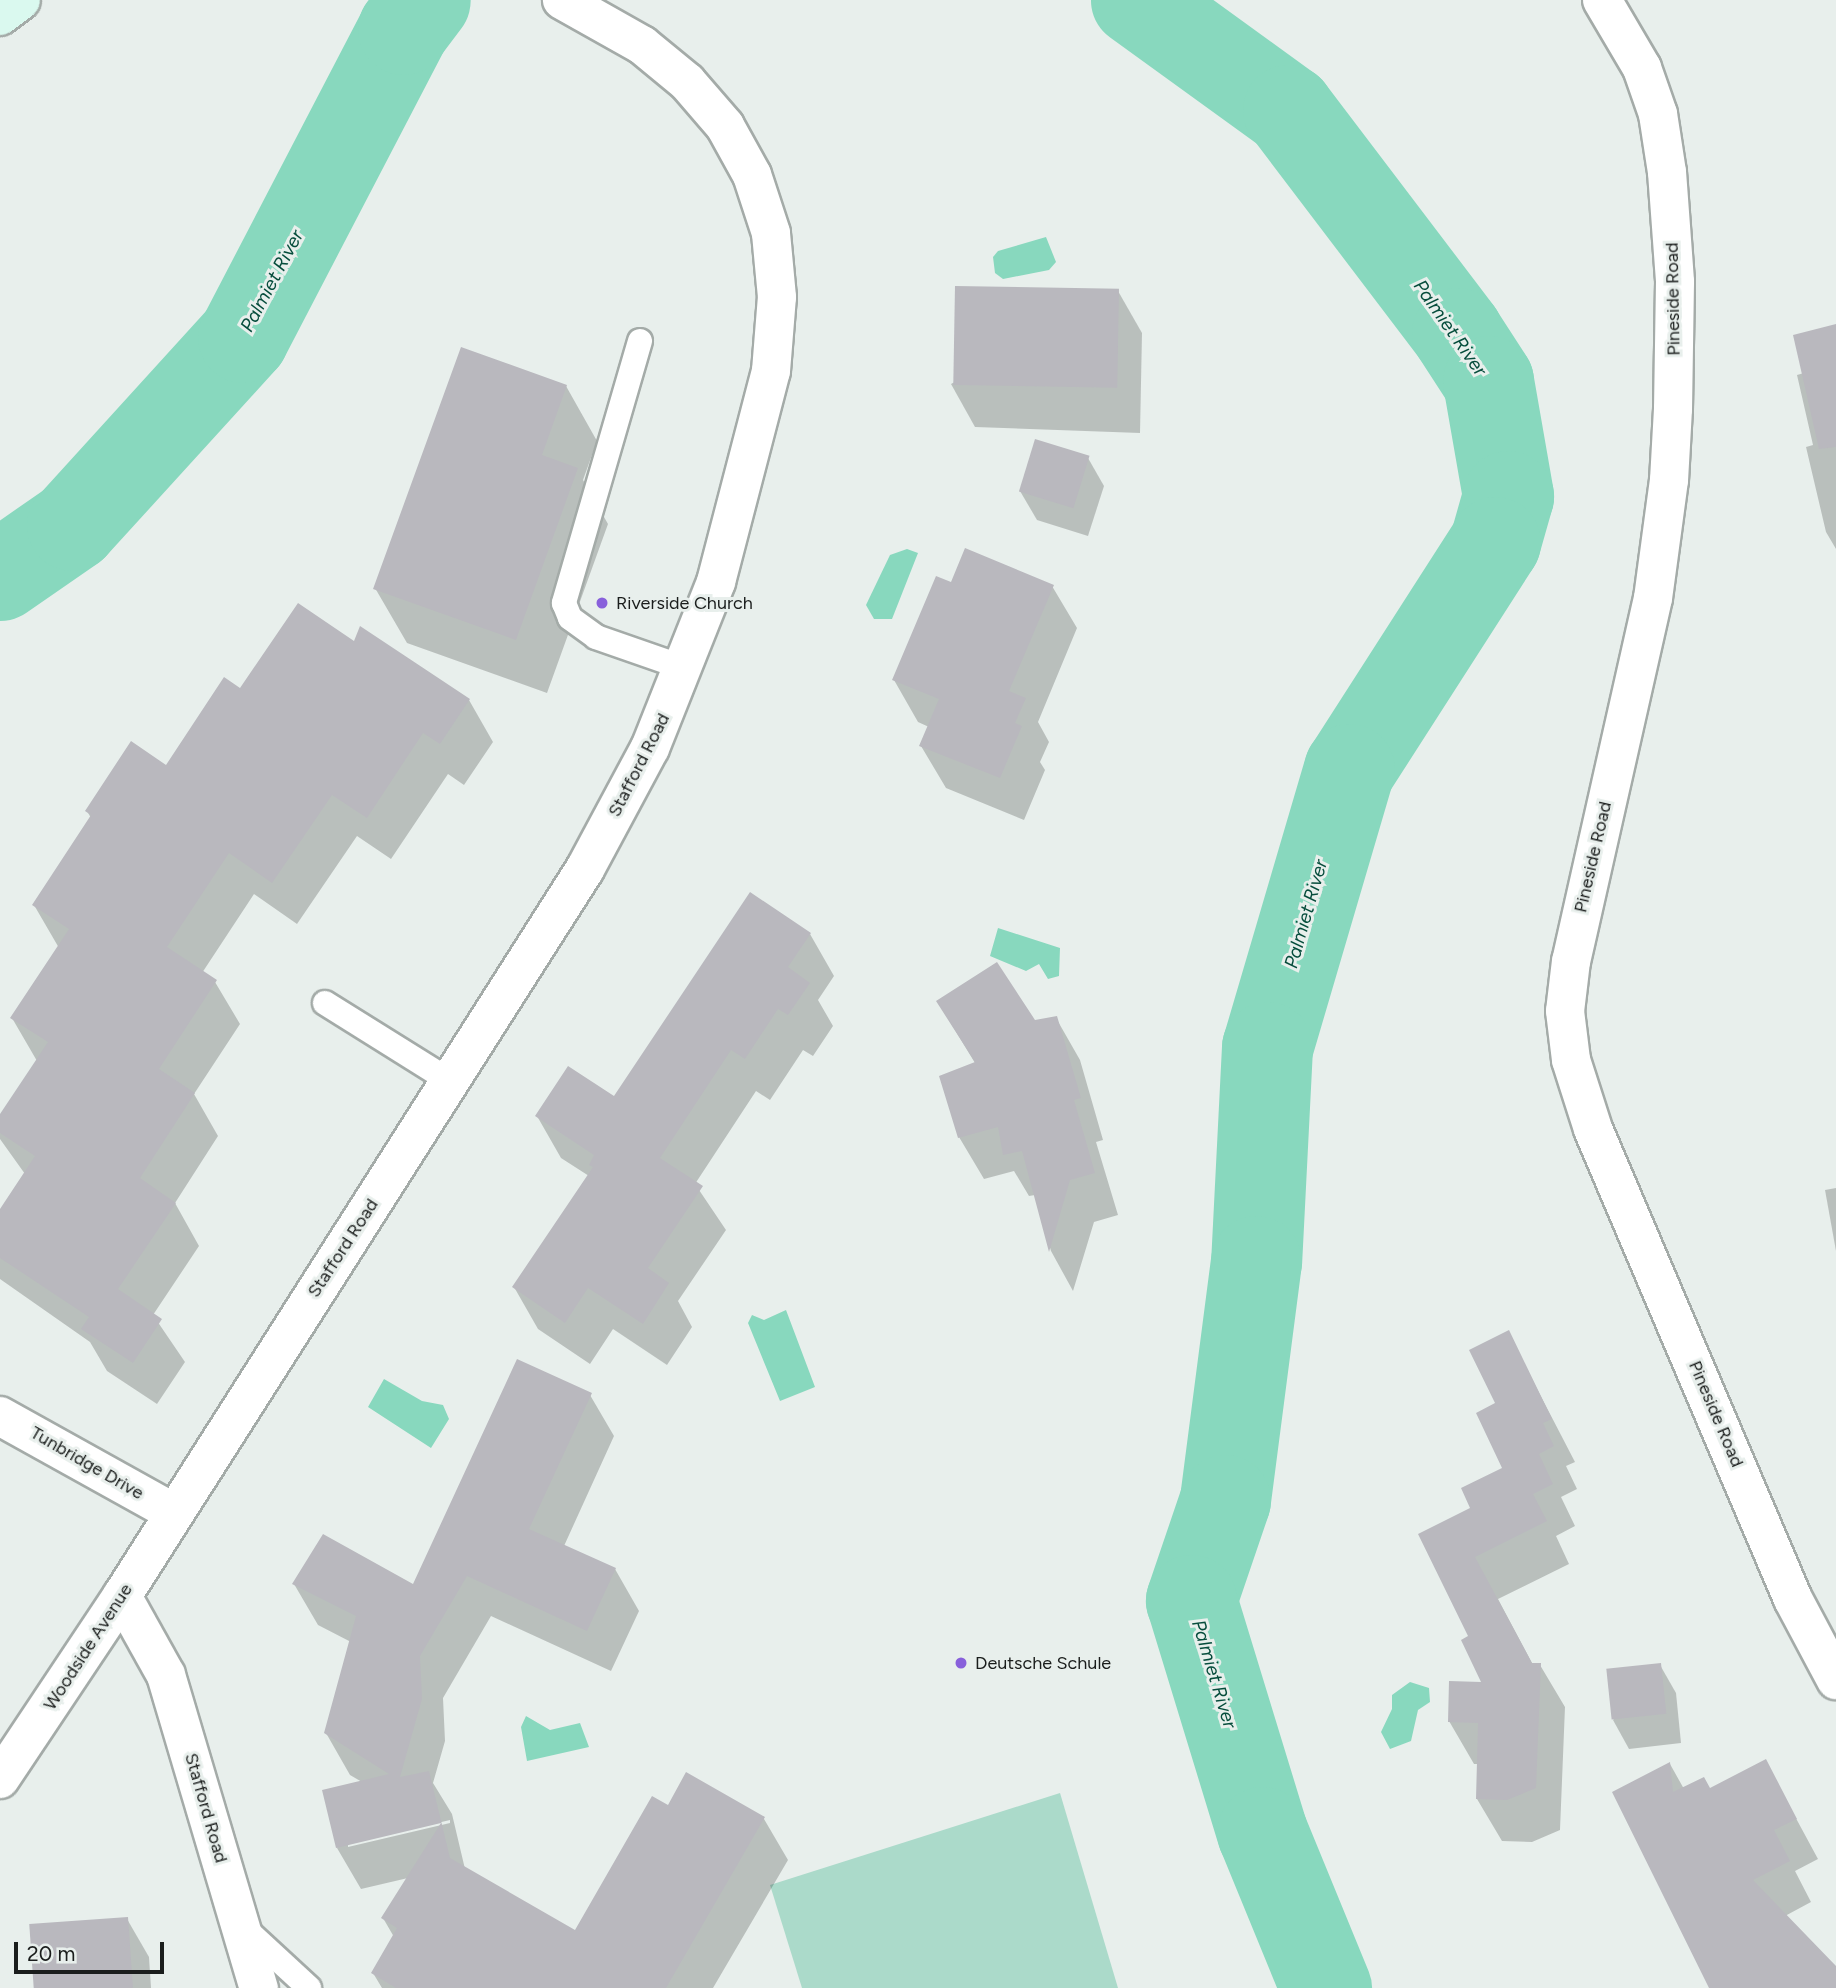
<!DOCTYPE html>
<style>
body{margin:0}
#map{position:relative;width:1836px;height:1988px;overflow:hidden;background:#e8efec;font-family:Figtree,sans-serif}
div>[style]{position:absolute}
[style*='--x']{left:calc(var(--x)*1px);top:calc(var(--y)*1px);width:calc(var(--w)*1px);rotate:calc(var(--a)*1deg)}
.green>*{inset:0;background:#abdaca}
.water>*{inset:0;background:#88d8be}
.shadow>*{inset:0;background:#0003}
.river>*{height:91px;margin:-45.5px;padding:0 45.5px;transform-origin:45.5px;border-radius:45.5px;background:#88d8be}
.building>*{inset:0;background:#b9b8be;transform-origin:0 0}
.roads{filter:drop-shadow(2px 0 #a4aba8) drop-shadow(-2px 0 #a4aba8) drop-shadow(0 2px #a4aba8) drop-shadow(0 -2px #a4aba8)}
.lane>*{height:24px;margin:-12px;padding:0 12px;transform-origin:12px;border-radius:12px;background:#fff}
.street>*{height:38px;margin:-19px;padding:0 19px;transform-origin:19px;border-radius:19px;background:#fff}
.secondary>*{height:38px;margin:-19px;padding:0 19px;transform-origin:19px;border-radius:19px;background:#daf9ef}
.dots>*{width:19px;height:19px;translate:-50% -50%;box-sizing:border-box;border:4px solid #e8efec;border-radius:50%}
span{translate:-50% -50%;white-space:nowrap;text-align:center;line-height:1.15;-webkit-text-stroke:6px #e8efec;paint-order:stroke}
.street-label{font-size:18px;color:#1a1d1c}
.poi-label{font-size:18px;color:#1a1d1c}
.left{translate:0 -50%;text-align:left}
.water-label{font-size:19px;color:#064d3c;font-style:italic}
.scale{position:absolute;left:14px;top:1942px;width:150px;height:32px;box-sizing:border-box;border:4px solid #1a1d1c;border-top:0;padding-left:9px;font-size:21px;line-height:24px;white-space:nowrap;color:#1a1d1c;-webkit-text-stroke:5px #e8efec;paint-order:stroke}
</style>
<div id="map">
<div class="green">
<i style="clip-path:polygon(1060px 1793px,1118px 1988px,802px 1988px,770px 1885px)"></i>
</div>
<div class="water">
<i style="clip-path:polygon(1046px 237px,1056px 262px,1049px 270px,1003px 279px,995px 273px,993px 257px,998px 251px)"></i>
<i style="clip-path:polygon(907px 549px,918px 553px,892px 619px,874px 619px,866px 605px,890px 555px)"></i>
<i style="clip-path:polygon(998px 928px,1060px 948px,1059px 976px,1048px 979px,1039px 964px,1026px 971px,990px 956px)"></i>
<i style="clip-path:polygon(786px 1310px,815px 1387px,780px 1401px,748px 1323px,752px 1315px,764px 1320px)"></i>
<i style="clip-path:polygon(384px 1379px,422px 1401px,443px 1405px,449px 1419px,431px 1448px,368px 1407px)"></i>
<i style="clip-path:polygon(1410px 1682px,1429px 1688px,1430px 1702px,1418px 1710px,1411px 1741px,1390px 1749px,1381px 1732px,1392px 1709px,1392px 1695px)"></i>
<i style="clip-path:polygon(526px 1716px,550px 1730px,580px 1723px,589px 1747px,527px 1761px,521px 1727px)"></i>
</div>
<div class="shadow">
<i style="clip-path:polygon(1118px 291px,1142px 333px,1140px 433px,975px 427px,951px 384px)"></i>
<i style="clip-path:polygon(1836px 326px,1836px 549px,1826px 532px,1806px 447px,1813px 445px,1797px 375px,1804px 373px)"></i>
<i style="clip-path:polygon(566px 386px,597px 441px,583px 480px,608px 524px,547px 693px,407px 643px,375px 588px)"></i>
<i style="clip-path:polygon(1088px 458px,1104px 486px,1088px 536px,1037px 520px,1020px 491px)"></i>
<i style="clip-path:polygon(952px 585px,1052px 586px,1077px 628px,1038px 722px,1049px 742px,1040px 762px,1045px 770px,1024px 820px,946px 788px,921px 746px,929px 727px,918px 722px,894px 680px)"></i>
<i style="clip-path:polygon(355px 643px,469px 700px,493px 742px,464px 785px,448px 774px,391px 859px,357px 836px,297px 924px,254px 894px,202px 973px,215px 982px,240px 1024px,194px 1094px,218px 1136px,175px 1203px,199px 1246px,153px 1315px,185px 1362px,157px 1404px,107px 1371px,90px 1342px,0 1279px,0 1212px,25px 1174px,0 1139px,0 1117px,37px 1061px,12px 1018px,59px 948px,34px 905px,91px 818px,87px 811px,167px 767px,241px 690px)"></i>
<i style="clip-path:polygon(810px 934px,834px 976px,818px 1000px,833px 1026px,813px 1056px,803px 1050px,770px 1100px,756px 1091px,695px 1184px,726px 1230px,678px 1301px,692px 1327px,667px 1365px,613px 1329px,590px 1364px,538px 1329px,514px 1287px,589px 1176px,561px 1158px,537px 1116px,615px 1098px)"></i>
<i style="clip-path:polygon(938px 1002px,1035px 1022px,1056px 1018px,1080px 1060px,1103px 1140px,1096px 1142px,1118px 1215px,1094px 1222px,1073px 1291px,1051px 1251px,1035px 1195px,1029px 1196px,1014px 1171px,984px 1179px,959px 1137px,975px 1063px)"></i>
<i style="clip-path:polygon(1836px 1188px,1836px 1251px,1825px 1190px)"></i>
<i style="clip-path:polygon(1508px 1333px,1575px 1462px,1566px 1466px,1577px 1489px,1561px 1497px,1575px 1526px,1556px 1536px,1569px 1564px,1498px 1599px,1533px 1665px,1540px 1665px,1565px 1707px,1560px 1830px,1532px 1842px,1502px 1841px,1477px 1799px,1478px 1764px,1474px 1764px,1449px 1721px,1484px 1683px,1470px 1637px,1472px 1509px,1505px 1469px,1497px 1404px)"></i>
<i style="clip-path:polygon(evenodd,590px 1395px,614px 1436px,564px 1546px,615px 1569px,639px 1611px,611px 1671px,491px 1616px,443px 1698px,445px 1741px,433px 1783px,452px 1814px,465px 1869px,576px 1932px,669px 1807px,764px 1819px,788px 1860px,713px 1988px,382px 1988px,373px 1973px,394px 1937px,383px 1918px,408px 1878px,361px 1889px,337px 1848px,362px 1782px,350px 1775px,326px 1733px,351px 1642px,318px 1625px,294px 1584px,414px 1586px,590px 1395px,450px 1820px,450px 1823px,348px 1847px,348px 1844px,450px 1820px)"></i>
<i style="clip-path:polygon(1660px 1665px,1676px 1693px,1681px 1743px,1629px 1749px,1613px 1720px)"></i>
<i style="clip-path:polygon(1765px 1761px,1818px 1859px,1795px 1871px,1811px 1902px,1785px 1916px,1836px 1968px,1836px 1988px,1711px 1988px,1614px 1793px,1670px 1764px,1684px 1789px,1710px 1790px)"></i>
<i style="clip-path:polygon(127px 1919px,149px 1957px,151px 1988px,35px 1988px)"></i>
</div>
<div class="river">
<i style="--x:1136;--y:0;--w:188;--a:35.9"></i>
<i style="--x:1288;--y:110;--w:280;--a:52.8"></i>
<i style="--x:1457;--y:333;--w:57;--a:57.1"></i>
<i style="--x:1488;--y:381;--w:117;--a:80.1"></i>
<i style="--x:1508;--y:496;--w:48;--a:105.8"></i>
<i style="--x:1495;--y:542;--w:270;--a:122.7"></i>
<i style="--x:1349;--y:769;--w:290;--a:106.4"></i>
<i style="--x:1267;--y:1047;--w:214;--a:92.9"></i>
<i style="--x:1256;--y:1261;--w:241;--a:97.4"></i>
<i style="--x:1225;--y:1500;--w:106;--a:108.8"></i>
<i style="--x:1191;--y:1600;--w:243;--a:73"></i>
<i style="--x:1262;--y:1832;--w:169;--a:67.7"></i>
<i style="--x:0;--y:575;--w:88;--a:-34.8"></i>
<i style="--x:72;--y:525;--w:254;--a:-47.7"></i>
<i style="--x:243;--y:337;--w:347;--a:-62.5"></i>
<i style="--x:403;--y:29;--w:36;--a:-53"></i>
</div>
<div class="building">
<i style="left:955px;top:286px;width:164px;height:99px;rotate:1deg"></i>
<i style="clip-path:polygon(1836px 324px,1836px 447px,1819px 449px,1793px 335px)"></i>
<i style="clip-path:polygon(461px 347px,567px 385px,542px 455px,578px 468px,516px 640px,373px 589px)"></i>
<i style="left:1035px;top:439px;width:57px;height:55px;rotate:17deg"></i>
<i style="clip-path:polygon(965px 548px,1054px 585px,1009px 691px,1026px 698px,1015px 723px,1022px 726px,1000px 778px,919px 746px,939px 699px,892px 680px,936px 576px,951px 582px)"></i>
<i style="clip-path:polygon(298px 603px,354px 641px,360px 626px,470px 699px,440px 744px,423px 733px,367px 818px,332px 795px,272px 883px,229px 853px,167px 947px,217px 980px,159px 1069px,195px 1093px,140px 1178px,176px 1203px,118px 1289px,162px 1319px,133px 1363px,81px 1329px,89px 1317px,0 1258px,0 1209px,35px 1156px,0 1133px,0 1114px,48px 1042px,10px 1018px,69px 929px,32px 905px,91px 815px,85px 811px,131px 741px,166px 765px,224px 677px,240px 688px)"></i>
<i style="clip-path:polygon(750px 892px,811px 933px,788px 967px,810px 983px,788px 1015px,778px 1009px,745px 1059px,731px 1050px,660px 1158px,703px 1186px,648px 1268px,669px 1283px,643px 1324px,588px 1288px,565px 1323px,512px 1287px,593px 1167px,589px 1165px,594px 1155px,535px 1116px,568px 1066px,614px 1096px)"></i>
<i style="clip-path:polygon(997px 962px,1035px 1020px,1057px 1016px,1081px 1098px,1074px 1100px,1095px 1173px,1070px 1180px,1049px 1252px,1022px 1151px,1003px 1155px,998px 1127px,958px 1138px,939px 1076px,975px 1062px,936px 1001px)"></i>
<i style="clip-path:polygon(1509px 1330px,1552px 1419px,1543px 1423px,1554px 1446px,1539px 1454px,1553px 1484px,1533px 1494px,1547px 1521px,1475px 1557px,1532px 1663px,1541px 1663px,1536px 1788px,1507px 1800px,1476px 1799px,1478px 1723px,1448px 1722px,1449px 1681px,1481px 1682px,1461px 1640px,1468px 1636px,1418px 1534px,1470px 1508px,1461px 1488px,1502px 1468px,1476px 1413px,1495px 1403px,1469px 1350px)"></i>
<i style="clip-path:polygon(517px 1359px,592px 1393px,529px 1529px,616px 1568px,587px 1631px,467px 1576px,420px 1656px,422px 1699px,400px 1777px,429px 1771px,450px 1858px,575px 1930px,652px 1796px,668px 1805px,686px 1772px,765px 1817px,666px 1988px,396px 1988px,371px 1973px,397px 1928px,381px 1918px,441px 1823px,336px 1848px,322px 1790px,389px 1774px,324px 1733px,356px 1616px,292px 1584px,323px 1534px,413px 1584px)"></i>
<i style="left:1661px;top:1663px;width:51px;height:55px;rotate:84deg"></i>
<i style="clip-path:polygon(1766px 1759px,1797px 1819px,1774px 1830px,1790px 1861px,1753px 1880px,1836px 1966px,1836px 1988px,1709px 1988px,1612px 1792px,1670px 1762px,1673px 1792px,1704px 1777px,1710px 1788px)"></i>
<i style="left:128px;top:1917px;width:71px;height:99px;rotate:86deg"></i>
</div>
<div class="roads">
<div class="lane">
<i style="--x:640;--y:341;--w:273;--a:106.2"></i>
<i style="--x:564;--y:603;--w:16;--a:68"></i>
<i style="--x:570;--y:618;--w:32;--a:36"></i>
<i style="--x:596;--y:637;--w:94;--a:19.2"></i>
<i style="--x:325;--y:1003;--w:147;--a:32"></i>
<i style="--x:243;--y:1927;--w:90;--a:42.7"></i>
</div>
<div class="street">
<i style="--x:1602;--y:0;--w:79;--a:59.5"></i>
<i style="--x:1642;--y:68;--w:49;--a:70.8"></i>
<i style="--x:1658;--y:114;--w:59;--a:81.2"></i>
<i style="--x:1667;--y:172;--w:110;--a:85.8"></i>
<i style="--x:1675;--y:282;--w:127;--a:90.9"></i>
<i style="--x:1673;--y:409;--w:71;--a:93.2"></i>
<i style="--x:1669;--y:480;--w:119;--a:97.7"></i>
<i style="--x:1653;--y:598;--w:372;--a:102.7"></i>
<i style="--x:1571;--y:961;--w:50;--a:96.8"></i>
<i style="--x:1565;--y:1011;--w:49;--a:83"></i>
<i style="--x:1571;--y:1060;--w:72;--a:72.3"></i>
<i style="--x:1593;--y:1129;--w:511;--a:66.95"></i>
<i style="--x:1793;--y:1599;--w:92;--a:62"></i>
<i style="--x:0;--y:1416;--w:199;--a:29.1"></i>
<i style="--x:122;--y:1596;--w:90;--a:60.9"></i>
<i style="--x:166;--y:1675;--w:327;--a:73.5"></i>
<i style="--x:0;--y:1779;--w:220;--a:-56.3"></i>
<i style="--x:122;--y:1596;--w:862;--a:-57.51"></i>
<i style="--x:585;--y:869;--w:137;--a:-61.8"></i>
<i style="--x:650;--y:748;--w:179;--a:-68.3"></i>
<i style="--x:716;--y:582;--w:218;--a:-75.4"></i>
<i style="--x:771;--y:371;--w:74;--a:-85.4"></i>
<i style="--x:777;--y:297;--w:64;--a:-95.4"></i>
<i style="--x:771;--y:233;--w:61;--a:-108.1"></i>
<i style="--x:752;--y:175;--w:56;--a:-118.9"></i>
<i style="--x:725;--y:126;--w:58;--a:-130.8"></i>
<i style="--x:687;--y:82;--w:58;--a:-140.6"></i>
<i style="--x:642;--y:45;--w:92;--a:-150.6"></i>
</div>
<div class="secondary">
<i style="--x:0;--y:16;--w:26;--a:-37"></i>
</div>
</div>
<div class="dots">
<i style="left:602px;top:603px;background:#8860db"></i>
<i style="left:961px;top:1663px;background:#8860db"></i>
</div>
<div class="street-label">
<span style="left:1673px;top:299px;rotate:-91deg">Pineside Road</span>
<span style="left:639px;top:765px;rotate:-63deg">Stafford Road</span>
<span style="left:1593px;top:857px;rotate:-77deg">Pineside Road</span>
<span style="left:343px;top:1248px;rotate:-57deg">Stafford Road</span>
<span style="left:1716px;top:1414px;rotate:67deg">Pineside Road</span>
<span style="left:87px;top:1463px;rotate:30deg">Tunbridge Drive</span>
<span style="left:88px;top:1647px;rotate:-57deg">Woodside Avenue</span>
<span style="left:206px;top:1808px;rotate:74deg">Stafford Road</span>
</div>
<div class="poi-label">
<span class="left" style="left:616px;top:603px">Riverside Church</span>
<span class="left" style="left:975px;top:1663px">Deutsche Schule</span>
</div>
<div class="water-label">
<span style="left:272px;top:281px;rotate:-62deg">Palmiet River</span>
<span style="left:1450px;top:328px;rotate:55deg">Palmiet River</span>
<span style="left:1306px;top:914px;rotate:-74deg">Palmiet River</span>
<span style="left:1214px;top:1674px;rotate:73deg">Palmiet River</span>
</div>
<div class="scale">20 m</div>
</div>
